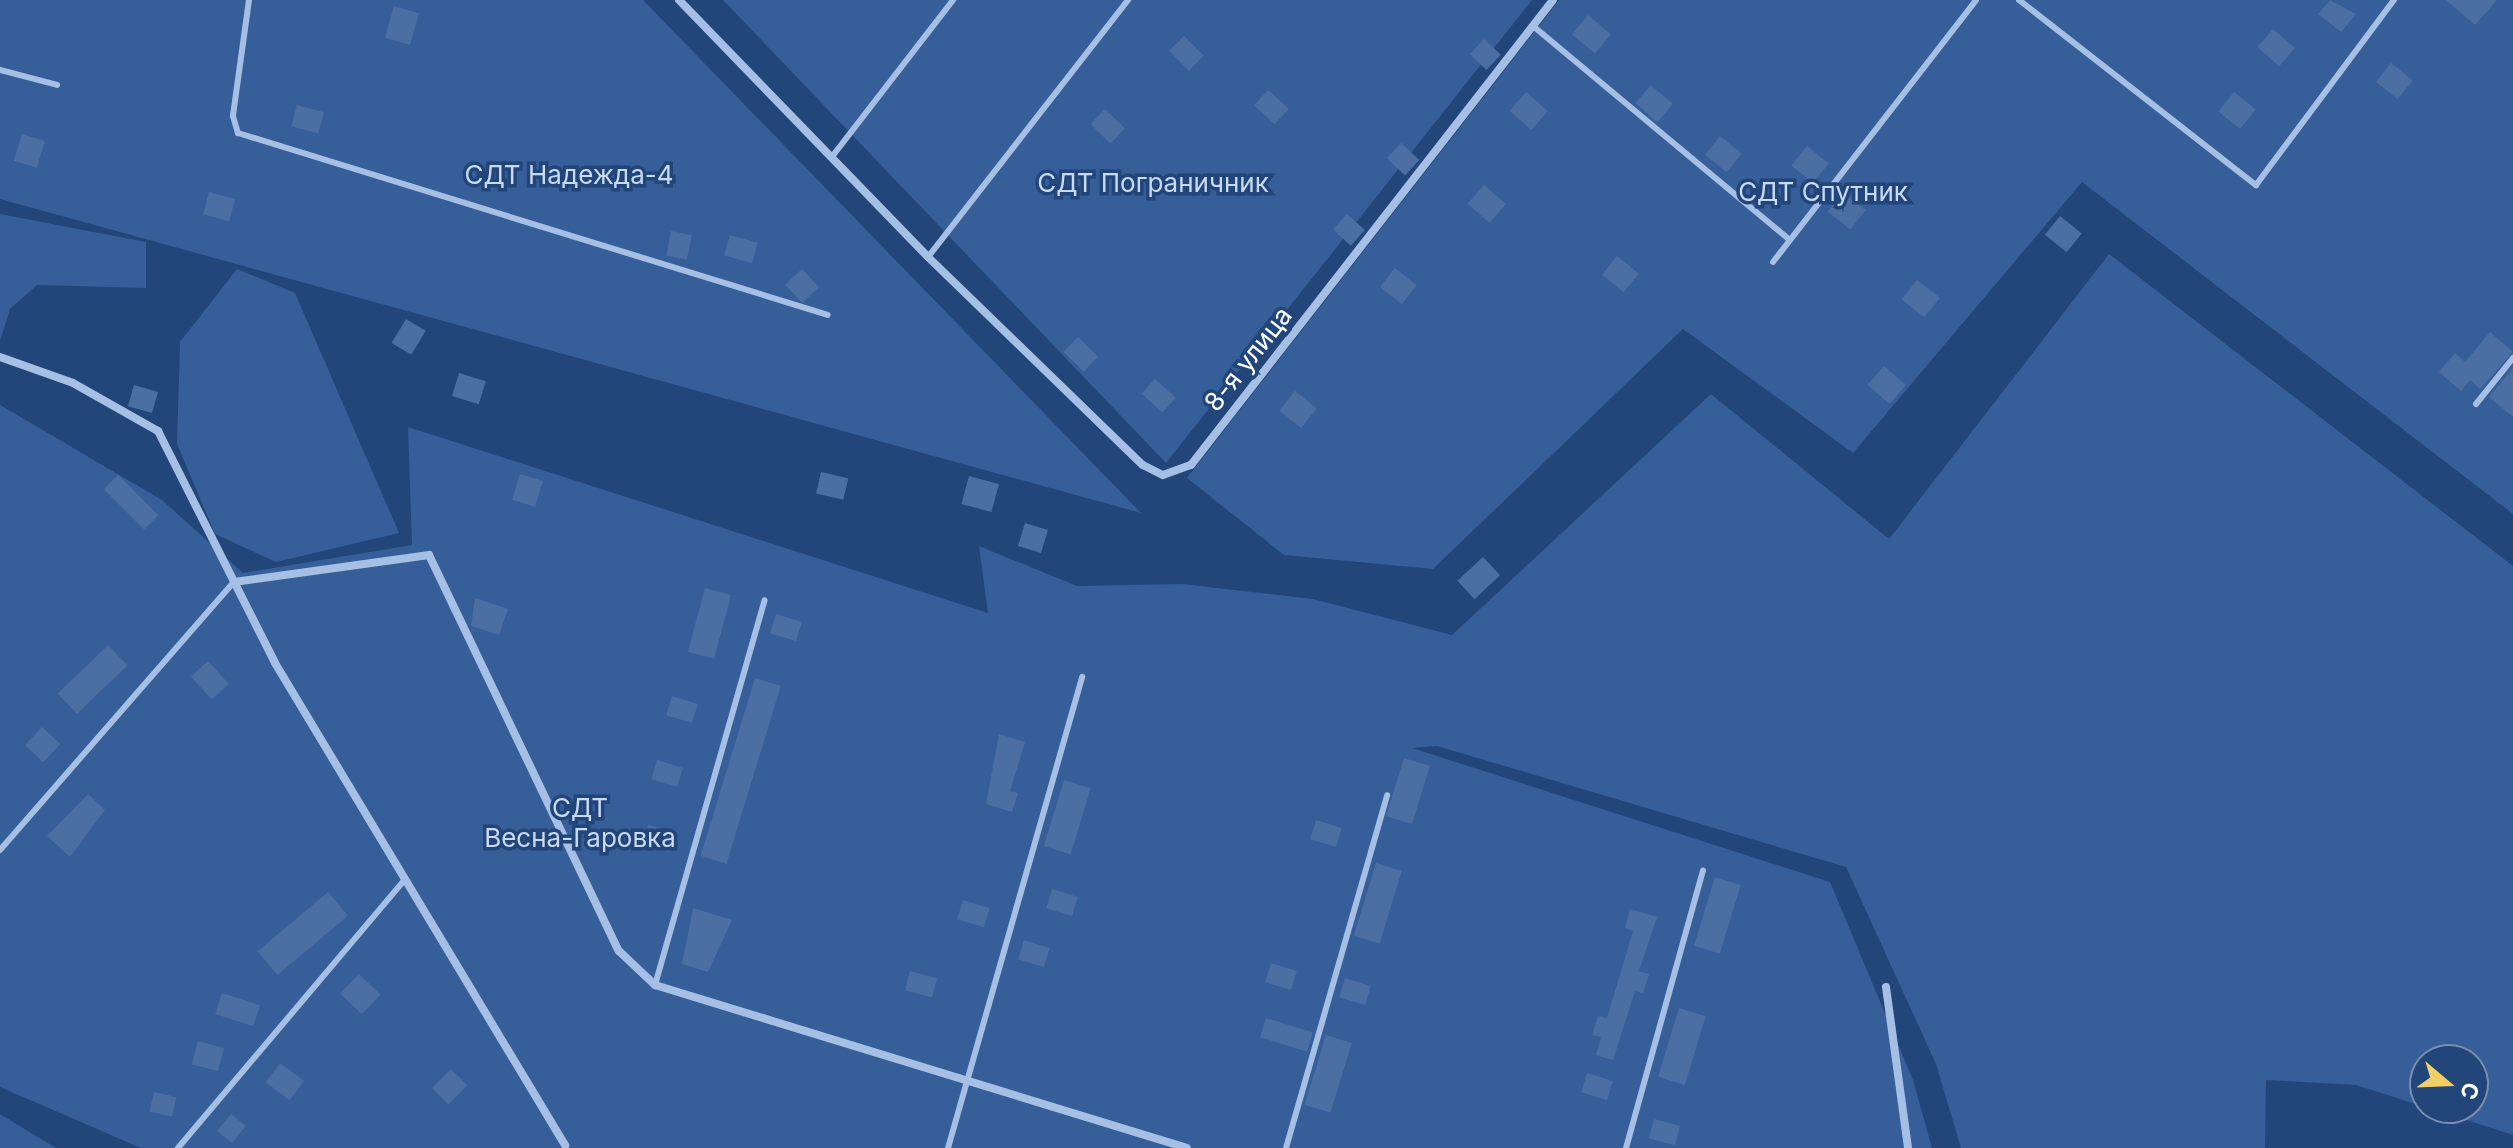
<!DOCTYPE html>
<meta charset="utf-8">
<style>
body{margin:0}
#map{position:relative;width:2513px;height:1148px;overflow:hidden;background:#22457a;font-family:Inter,sans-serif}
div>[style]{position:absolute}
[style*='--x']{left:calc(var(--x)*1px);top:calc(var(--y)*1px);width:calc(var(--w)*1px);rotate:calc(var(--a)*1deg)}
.green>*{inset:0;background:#365e98}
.building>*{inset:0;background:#4b6fa3;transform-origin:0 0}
.service>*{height:6px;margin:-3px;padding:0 3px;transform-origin:3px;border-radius:3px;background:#a5bfe5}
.minor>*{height:8px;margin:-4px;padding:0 4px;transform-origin:4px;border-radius:4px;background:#a5bfe5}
span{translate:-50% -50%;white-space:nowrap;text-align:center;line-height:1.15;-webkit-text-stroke:7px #22457a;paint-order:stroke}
.park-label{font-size:26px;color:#c8daf4}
.street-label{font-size:26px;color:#fff}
.north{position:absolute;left:2409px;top:1044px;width:80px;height:80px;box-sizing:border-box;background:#22457a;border:2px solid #7a8faf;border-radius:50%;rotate:109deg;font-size:22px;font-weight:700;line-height:32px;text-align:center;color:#fff}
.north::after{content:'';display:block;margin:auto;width:28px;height:36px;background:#f0cf68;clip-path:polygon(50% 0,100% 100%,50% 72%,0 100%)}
</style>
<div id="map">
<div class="green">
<i style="clip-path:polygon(0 0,643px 0,1141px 513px,0 199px)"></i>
<i style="clip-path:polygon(723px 0,1532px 0,1166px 463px)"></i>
<i style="clip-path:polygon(1559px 0,2513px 0,2513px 514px,2082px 182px,1853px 453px,1683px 329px,1433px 569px,1284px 555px,1187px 478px)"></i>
<i style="clip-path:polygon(0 214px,146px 242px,146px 288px,37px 285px,10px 309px,0 341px)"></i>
<i style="clip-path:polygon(2109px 254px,2513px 566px,2513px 1135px,2430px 1108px,2473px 1108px,2473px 1060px,2425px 1060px,2425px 1107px,2356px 1085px,2266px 1080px,2265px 1148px,1961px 1148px,1936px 1064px,1846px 867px,1437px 746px,1412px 748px,1830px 882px,1913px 1080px,1932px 1148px,141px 1148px,0 1087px,0 405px,162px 500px,243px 573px,412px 545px,408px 427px,988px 613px,979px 546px,1077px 586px,1182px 584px,1313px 599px,1452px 635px,1711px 394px,1889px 539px)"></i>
<i style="clip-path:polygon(237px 269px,295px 293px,399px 533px,276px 562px,215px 534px,177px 444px,180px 342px)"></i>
<i style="clip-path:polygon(0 1114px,56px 1148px,0 1148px)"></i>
</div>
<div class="building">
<i style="clip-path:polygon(2330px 0,2356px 14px,2341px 32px,2318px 14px)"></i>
<i style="clip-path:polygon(2446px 0,2497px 0,2475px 25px)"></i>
<i style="left:394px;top:6px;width:26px;height:33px;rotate:16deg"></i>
<i style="left:1588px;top:15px;width:30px;height:25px;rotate:40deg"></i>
<i style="left:2273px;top:29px;width:29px;height:24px;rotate:41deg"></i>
<i style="left:1184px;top:36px;width:28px;height:21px;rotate:45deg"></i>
<i style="left:1484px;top:39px;width:23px;height:21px;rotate:43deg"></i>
<i style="left:2391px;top:63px;width:28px;height:24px;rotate:39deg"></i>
<i style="left:1651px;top:85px;width:29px;height:24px;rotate:41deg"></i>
<i style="left:1268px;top:90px;width:28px;height:21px;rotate:42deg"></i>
<i style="left:1526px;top:92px;width:29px;height:25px;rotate:41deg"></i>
<i style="left:2234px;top:92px;width:28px;height:25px;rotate:39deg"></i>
<i style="left:297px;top:105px;width:28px;height:22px;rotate:15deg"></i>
<i style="left:1105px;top:109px;width:28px;height:21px;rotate:44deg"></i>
<i style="left:22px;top:134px;width:24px;height:28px;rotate:17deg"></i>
<i style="left:1720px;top:136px;width:28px;height:24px;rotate:39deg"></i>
<i style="left:1401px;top:143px;width:25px;height:21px;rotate:43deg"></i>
<i style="left:1807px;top:146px;width:28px;height:25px;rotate:39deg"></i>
<i style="left:1484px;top:185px;width:29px;height:25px;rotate:41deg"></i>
<i style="left:209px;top:192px;width:27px;height:23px;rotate:15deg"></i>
<i style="left:1843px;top:192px;width:29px;height:25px;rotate:38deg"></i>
<i style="left:1347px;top:214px;width:24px;height:21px;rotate:42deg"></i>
<i style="left:2060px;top:216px;width:28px;height:24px;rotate:39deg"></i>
<i style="left:671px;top:231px;width:21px;height:25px;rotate:11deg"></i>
<i style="left:730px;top:235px;width:29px;height:21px;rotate:16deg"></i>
<i style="left:1617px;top:256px;width:28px;height:24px;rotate:39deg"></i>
<i style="left:1395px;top:268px;width:28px;height:24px;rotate:39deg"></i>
<i style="left:802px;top:269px;width:25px;height:23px;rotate:47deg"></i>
<i style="left:1917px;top:280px;width:29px;height:25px;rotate:38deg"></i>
<i style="left:406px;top:319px;width:23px;height:28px;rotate:31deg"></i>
<i style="clip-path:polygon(2490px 332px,2513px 352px,2480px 389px,2470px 380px,2461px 391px,2439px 372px,2455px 353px,2465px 362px)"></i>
<i style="left:1078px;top:337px;width:28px;height:21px;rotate:44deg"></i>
<i style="left:1884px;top:366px;width:29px;height:25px;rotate:41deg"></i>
<i style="clip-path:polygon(2513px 368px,2513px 417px,2489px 397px)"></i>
<i style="left:459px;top:373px;width:28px;height:24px;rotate:17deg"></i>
<i style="left:1155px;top:379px;width:28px;height:20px;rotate:42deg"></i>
<i style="left:134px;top:385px;width:25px;height:22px;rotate:16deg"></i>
<i style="left:1295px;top:391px;width:28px;height:25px;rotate:39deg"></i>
<i style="left:821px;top:472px;width:28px;height:22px;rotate:13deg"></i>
<i style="left:520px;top:474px;width:24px;height:27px;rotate:17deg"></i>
<i style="left:118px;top:475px;width:57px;height:20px;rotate:45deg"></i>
<i style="left:969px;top:476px;width:31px;height:29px;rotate:15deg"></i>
<i style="left:1025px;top:523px;width:24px;height:24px;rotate:17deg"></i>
<i style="left:1483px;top:557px;width:25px;height:35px;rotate:47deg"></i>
<i style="left:705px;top:588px;width:27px;height:66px;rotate:15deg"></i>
<i style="clip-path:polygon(475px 598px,508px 609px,499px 635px,471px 626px)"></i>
<i style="left:776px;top:614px;width:27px;height:20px;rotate:17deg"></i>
<i style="left:108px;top:645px;width:28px;height:70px;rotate:46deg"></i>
<i style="left:208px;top:661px;width:31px;height:23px;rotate:48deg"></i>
<i style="left:755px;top:678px;width:27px;height:186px;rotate:17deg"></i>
<i style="left:672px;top:696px;width:27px;height:20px;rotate:17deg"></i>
<i style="left:42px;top:727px;width:25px;height:25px;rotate:43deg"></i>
<i style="clip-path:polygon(999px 734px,1025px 742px,1010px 791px,1018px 793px,1012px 812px,986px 804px)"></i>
<i style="left:1404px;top:758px;width:27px;height:61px;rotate:17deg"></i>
<i style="left:657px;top:760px;width:27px;height:20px;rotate:17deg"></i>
<i style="left:1064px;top:780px;width:28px;height:69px;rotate:17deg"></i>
<i style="clip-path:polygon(88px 794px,105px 810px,70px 857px,47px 836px)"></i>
<i style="left:1316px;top:820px;width:27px;height:20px;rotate:17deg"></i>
<i style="left:648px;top:825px;width:28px;height:20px;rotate:17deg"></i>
<i style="left:1376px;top:863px;width:27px;height:76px;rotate:17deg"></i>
<i style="left:1715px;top:877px;width:27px;height:72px;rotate:17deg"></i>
<i style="left:1052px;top:889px;width:27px;height:20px;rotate:17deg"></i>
<i style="left:328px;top:892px;width:31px;height:92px;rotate:50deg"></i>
<i style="left:963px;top:900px;width:28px;height:20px;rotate:17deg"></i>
<i style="clip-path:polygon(693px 908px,732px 920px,708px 972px,682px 964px)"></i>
<i style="clip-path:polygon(1630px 909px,1657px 917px,1639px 971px,1649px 974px,1643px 993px,1635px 991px,1613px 1060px,1596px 1055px,1601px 1037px,1592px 1035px,1598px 1016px,1607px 1018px,1633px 931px,1625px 928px)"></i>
<i style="left:1024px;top:940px;width:27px;height:20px;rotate:17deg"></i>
<i style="left:1271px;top:963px;width:27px;height:20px;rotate:17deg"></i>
<i style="left:910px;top:971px;width:28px;height:20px;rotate:15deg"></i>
<i style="left:359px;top:974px;width:30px;height:27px;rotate:44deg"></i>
<i style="left:1345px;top:978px;width:27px;height:20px;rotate:17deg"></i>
<i style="left:222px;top:993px;width:40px;height:22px;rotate:18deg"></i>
<i style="left:1679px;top:1008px;width:28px;height:72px;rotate:17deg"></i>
<i style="left:1266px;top:1018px;width:49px;height:20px;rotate:17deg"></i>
<i style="left:1326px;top:1035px;width:27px;height:73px;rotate:17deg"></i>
<i style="left:198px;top:1041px;width:27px;height:24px;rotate:15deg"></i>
<i style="left:280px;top:1063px;width:30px;height:24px;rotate:37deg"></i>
<i style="left:451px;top:1069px;width:23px;height:27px;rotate:45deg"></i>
<i style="left:1587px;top:1073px;width:27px;height:20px;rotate:17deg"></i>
<i style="left:154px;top:1092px;width:23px;height:20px;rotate:13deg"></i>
<i style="left:231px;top:1114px;width:19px;height:22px;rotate:39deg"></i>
<i style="left:1654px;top:1119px;width:27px;height:20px;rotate:15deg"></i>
</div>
<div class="service">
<i style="--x:249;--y:0;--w:117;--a:97.9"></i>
<i style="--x:233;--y:116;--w:18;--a:74"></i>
<i style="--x:238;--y:133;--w:617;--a:17.14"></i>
<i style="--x:2019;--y:0;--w:301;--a:38"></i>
<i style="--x:2256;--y:185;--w:231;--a:-53.3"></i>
<i style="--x:1533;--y:26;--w:334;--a:39.8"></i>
<i style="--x:0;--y:70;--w:59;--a:14.7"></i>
<i style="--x:831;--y:158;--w:200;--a:-52.3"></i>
<i style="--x:928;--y:257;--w:326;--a:-52.1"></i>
<i style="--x:1773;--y:262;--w:331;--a:-52.2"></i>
<i style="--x:2476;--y:404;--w:59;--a:-51.2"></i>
<i style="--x:0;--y:850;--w:356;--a:-48.9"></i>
<i style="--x:655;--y:985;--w:400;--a:-74.1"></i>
<i style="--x:178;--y:1148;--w:352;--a:-49.8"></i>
<i style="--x:948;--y:1148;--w:490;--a:-74.1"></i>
<i style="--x:1286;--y:1148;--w:367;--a:-74"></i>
<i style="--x:1626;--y:1148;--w:288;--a:-74.5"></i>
</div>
<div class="minor">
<i style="--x:679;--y:0;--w:358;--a:45.9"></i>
<i style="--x:928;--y:257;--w:299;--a:44.1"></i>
<i style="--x:1143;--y:465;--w:22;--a:27"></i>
<i style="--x:1163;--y:475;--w:30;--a:-20"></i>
<i style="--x:1191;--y:465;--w:589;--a:-52.1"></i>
<i style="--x:0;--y:357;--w:77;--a:19.6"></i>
<i style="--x:73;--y:383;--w:98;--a:29.5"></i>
<i style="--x:158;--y:431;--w:260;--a:63.2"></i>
<i style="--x:275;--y:663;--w:563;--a:58.97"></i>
<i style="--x:234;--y:582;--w:197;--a:-7.9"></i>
<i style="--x:429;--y:555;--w:439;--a:64.4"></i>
<i style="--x:619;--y:951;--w:50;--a:43.4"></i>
<i style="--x:655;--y:985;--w:556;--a:17.03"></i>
<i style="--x:1886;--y:987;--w:162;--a:82.2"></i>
</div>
<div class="park-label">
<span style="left:569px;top:175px">СДТ Надежда-4</span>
<span style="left:1153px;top:183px">СДТ Пограничник</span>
<span style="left:1823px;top:192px">СДТ Спутник</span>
<span style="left:580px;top:823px">СДТ<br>Весна-Гаровка</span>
</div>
<div class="street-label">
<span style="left:1248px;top:359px;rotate:-52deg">8-я улица</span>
</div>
<div class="north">С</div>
</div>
